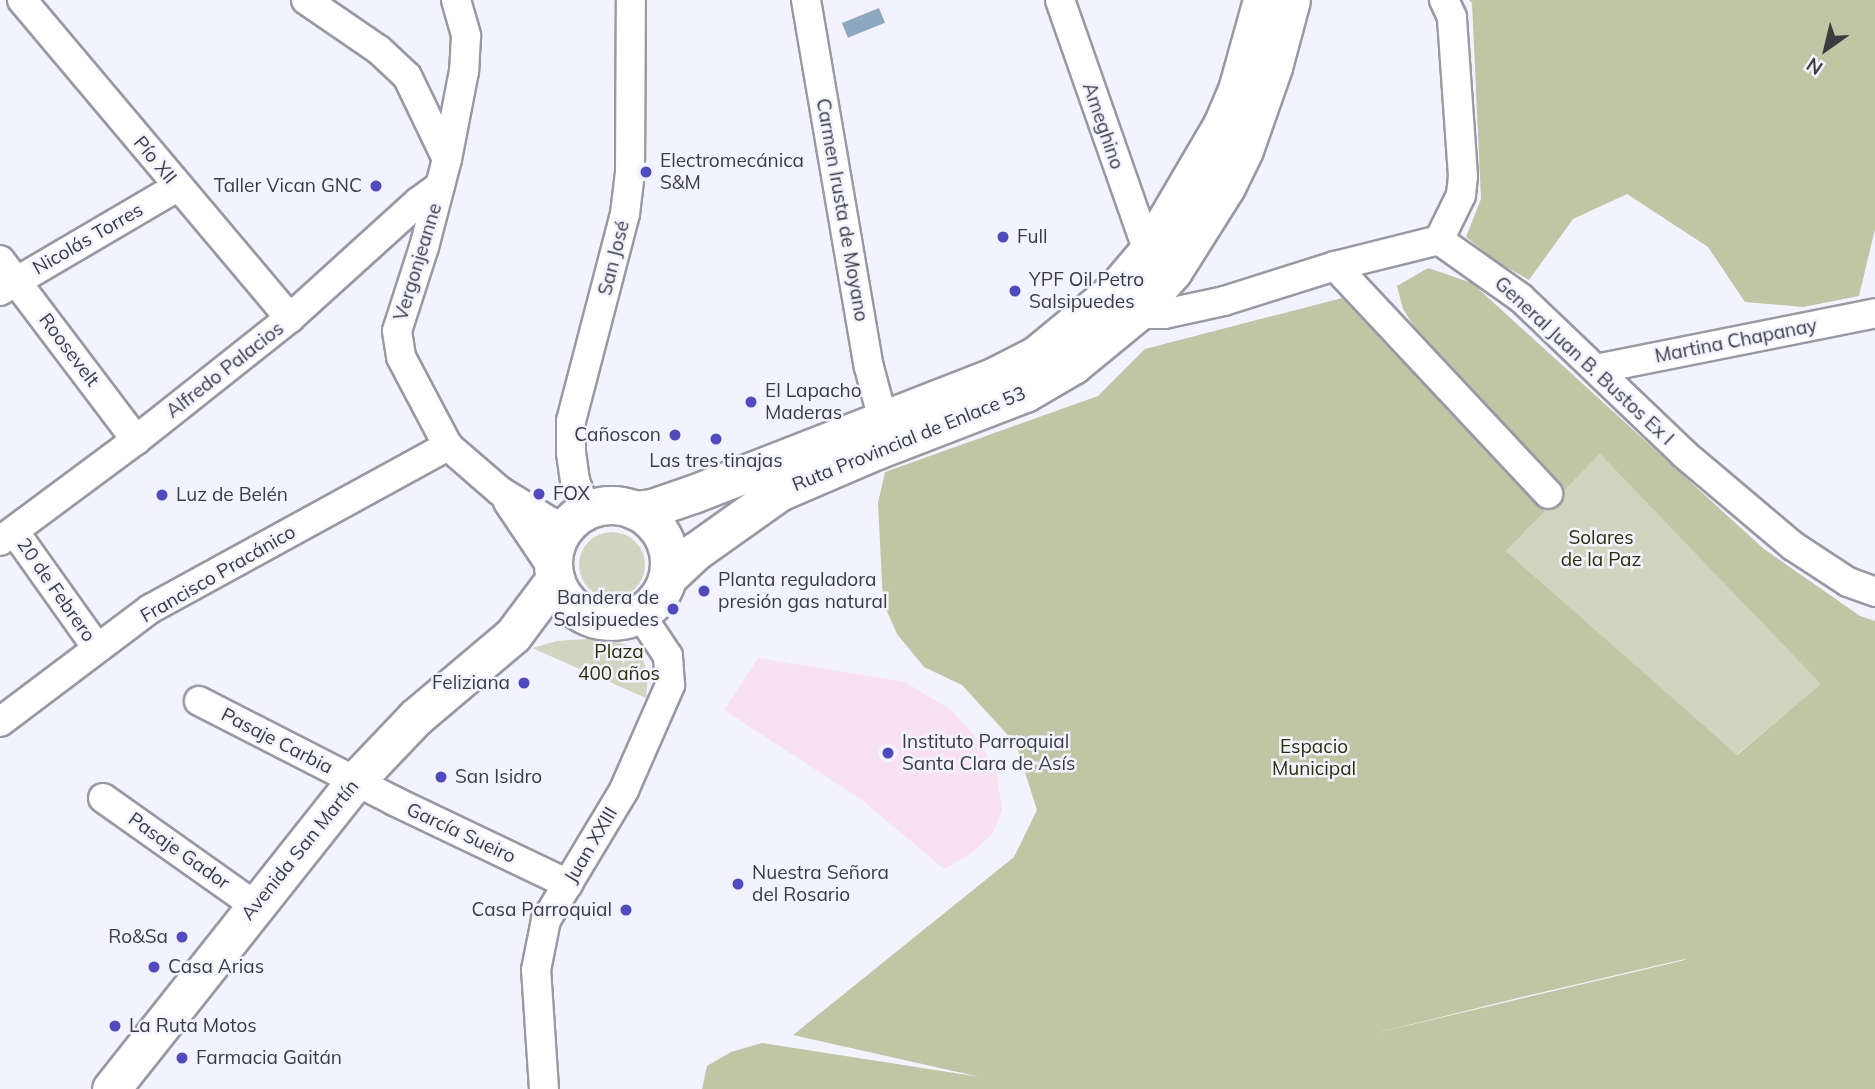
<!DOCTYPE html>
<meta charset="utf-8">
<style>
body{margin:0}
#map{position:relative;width:1875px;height:1089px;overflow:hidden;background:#f2f3ff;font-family:Mulish,sans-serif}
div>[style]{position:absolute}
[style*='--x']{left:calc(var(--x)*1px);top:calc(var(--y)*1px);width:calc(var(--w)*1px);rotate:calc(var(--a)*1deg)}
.education>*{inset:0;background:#f9e2ef}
.green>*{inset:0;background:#d1d4be}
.round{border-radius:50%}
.forest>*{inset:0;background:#c0c5a3}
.water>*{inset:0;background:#8ea7c0;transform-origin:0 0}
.roads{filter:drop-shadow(2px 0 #9899a4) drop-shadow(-2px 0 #9899a4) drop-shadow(0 2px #9899a4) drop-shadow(0 -2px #9899a4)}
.minor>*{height:28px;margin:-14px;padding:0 14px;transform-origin:14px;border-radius:14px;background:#fff}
.major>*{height:37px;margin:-18.5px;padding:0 18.5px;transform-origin:18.5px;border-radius:18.5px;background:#fff}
.major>.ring{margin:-18.5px;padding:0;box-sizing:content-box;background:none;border:37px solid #fff;border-radius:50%}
.dots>*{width:19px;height:19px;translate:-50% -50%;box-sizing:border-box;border:4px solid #f2f3ff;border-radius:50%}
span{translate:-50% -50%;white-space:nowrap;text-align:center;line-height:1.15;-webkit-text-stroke:5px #f2f3ff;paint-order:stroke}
.street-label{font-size:19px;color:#3b3b40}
.poi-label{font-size:19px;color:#3b3b40}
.left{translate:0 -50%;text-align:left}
.right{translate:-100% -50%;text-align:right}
.park-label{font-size:19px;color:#2b2f04}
.north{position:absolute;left:1791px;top:14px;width:70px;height:70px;-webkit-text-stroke:5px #f2f3ff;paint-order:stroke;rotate:214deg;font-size:19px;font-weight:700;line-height:28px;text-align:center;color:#3b3b40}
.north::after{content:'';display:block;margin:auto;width:24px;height:32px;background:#3b3b40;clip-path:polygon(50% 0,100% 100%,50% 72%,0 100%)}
</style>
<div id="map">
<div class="education">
<i style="clip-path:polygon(758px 658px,905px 682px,951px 710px,975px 736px,996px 770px,1002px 810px,993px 833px,972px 853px,944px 869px,862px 800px,724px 710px)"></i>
</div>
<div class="green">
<i style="clip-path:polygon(1600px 454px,1822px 684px,1736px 755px,1506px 551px)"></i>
<i class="round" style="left:579px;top:532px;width:66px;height:66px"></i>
<i style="clip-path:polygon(586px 639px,613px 641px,634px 647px,643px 659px,648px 675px,646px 698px,532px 648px,557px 641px)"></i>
</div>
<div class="forest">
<i style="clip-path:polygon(1469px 0,1875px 0,1875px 229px,1859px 296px,1803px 307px,1745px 302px,1708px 247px,1627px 194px,1573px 219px,1529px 280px,1496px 261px,1466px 237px,1481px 199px,1472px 3px)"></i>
<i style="clip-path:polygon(evenodd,1428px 268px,1472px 283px,1764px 549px,1860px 616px,1875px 621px,1875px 1089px,702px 1089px,707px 1066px,731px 1052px,762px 1043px,980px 1077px,793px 1035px,1014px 857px,1037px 810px,1016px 744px,962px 685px,924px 667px,897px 634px,883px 602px,878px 503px,885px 472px,1098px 396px,1145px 349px,1342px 298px,1545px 511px,1506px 551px,1737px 755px,1821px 684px,1600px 454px,1561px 494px,1420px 336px,1403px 309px,1397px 286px,1428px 268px,1685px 959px,1685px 960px,1368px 1035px,1526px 996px,1685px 959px)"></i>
</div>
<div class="water">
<i style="left:879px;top:8px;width:16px;height:40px;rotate:68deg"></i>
</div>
<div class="roads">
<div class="minor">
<i style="--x:22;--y:0;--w:416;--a:49.9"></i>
<i style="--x:306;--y:0;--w:88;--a:34.4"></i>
<i style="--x:379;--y:50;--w:38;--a:43"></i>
<i style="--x:407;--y:76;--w:92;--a:64.3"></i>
<i style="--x:456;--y:0;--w:37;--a:74"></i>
<i style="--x:466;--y:36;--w:35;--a:93"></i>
<i style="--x:464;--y:71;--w:90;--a:100.9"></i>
<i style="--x:447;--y:159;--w:91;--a:104.6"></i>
<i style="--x:424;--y:247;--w:88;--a:107.8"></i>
<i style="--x:397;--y:331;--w:26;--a:81"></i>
<i style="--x:401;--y:357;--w:101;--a:62.2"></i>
<i style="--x:448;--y:446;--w:69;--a:40.9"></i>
<i style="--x:500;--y:491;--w:75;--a:31.4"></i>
<i style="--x:806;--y:0;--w:372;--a:80.3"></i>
<i style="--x:869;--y:367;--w:55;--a:75.2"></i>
<i style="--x:1060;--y:0;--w:266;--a:70.7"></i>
<i style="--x:1439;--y:240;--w:50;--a:-63.9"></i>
<i style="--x:1461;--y:195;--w:19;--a:-84"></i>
<i style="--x:1463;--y:176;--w:159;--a:-94"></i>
<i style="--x:1452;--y:17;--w:19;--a:-115"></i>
<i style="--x:0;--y:260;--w:226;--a:52.9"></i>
<i style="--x:1335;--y:266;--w:312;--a:46.9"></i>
<i style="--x:0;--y:291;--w:205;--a:-30.4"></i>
<i style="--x:1123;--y:310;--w:13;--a:18"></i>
<i style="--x:1135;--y:314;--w:29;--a:0"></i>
<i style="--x:1164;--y:314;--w:61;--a:-12.2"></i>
<i style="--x:1224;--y:301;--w:116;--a:-17.5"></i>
<i style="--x:1335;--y:266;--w:107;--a:-14"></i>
<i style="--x:1439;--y:240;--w:100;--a:35.3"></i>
<i style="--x:1521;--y:298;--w:226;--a:43.7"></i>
<i style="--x:1684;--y:454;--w:143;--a:40.2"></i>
<i style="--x:1793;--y:546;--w:66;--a:33.2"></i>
<i style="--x:1848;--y:582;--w:29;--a:20"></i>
<i style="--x:1596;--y:369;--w:285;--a:-11.3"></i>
<i style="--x:508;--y:502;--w:81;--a:56.1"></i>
<i style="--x:586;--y:511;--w:32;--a:-110"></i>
<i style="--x:575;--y:481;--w:28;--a:-98"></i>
<i style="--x:571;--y:453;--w:32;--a:-90"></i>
<i style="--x:571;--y:421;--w:214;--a:-75.4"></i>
<i style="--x:625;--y:214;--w:42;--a:-83.2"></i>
<i style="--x:630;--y:172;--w:172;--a:-89.7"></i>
<i style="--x:14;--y:531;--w:143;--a:54.6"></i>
<i style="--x:0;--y:541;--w:169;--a:-36.6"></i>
<i style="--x:136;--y:440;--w:196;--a:-38.4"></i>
<i style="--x:290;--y:318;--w:173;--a:-42.2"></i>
<i style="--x:418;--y:202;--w:27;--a:-36"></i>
<i style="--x:199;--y:701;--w:219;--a:27.1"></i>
<i style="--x:394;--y:801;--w:193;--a:25.5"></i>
<i style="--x:0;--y:722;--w:188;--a:-37"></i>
<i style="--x:150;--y:609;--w:340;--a:-28.7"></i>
<i style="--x:103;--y:798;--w:185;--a:35.3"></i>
<i style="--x:544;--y:1089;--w:119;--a:-93.8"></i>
<i style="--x:536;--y:970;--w:51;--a:-78.7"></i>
<i style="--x:546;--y:920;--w:152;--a:-59"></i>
<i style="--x:624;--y:790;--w:115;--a:-66.3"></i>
<i style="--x:670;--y:685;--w:29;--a:-94"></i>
<i style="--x:668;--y:656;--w:50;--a:-123.7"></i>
</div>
<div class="major">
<i class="ring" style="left:553px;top:505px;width:79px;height:79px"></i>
<i style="--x:634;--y:510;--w:18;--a:-6"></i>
<i style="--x:652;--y:508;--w:43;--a:-18.9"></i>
<i style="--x:693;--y:494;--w:322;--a:-21.3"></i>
<i style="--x:993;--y:377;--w:48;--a:-27.1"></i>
<i style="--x:1036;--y:355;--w:101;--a:-39.4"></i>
<i style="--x:1114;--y:291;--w:52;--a:-49.6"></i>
<i style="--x:1148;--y:251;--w:146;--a:-59.6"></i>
<i style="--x:1222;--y:125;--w:38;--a:-67"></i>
<i style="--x:1237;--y:90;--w:93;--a:-74.5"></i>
<i style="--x:668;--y:577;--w:38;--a:-43"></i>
<i style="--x:696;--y:551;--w:102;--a:-35.4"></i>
<i style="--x:779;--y:492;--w:107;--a:-23.2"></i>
<i style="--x:877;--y:450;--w:159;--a:-21.1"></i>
<i style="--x:1025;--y:393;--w:56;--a:-30.3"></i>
<i style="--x:1073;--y:365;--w:80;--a:-39.4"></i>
<i style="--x:1135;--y:314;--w:57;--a:-48.5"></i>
<i style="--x:1173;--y:271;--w:99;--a:-57.8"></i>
<i style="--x:1226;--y:187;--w:41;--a:-64.1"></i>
<i style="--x:1244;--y:150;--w:88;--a:-70.7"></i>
<i style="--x:1273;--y:67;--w:69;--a:-75"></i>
<i style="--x:111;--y:1089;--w:393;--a:-51.6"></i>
<i style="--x:355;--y:781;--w:88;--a:-46.4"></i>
<i style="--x:416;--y:717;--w:127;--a:-40.2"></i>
<i style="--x:513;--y:635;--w:70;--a:-53.1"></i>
</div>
</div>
<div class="dots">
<i style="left:646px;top:172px;background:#504ac1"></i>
<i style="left:376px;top:186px;background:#504ac1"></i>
<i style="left:1003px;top:237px;background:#504ac1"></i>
<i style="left:1015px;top:291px;background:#504ac1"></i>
<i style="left:751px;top:402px;background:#504ac1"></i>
<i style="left:675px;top:435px;background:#504ac1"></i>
<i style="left:716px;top:439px;background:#504ac1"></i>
<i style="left:539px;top:494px;background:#504ac1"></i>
<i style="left:162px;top:495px;background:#504ac1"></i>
<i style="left:704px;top:591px;background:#504ac1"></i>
<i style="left:673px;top:609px;background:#504ac1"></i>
<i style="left:524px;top:683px;background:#504ac1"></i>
<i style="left:888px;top:753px;background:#504ac1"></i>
<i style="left:441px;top:777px;background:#504ac1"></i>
<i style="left:738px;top:884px;background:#504ac1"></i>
<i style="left:626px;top:910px;background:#504ac1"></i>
<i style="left:182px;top:937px;background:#504ac1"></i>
<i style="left:154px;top:967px;background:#504ac1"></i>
<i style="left:115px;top:1026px;background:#504ac1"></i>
<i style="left:182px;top:1058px;background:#504ac1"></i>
</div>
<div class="street-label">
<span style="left:1103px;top:126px;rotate:71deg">Ameghino</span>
<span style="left:155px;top:160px;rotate:50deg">Pío XII</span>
<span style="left:842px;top:210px;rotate:80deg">Carmen Irusta de Moyano</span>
<span style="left:88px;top:239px;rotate:-30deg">Nicolás Torres</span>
<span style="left:614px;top:258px;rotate:-76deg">San José</span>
<span style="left:418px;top:262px;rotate:-73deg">Vergonjeanne</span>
<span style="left:1736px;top:341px;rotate:-11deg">Martina Chapanay</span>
<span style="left:69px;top:350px;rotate:53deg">Roosevelt</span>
<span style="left:1584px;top:361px;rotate:43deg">General Juan B. Bustos Ex I</span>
<span style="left:225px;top:370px;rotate:-38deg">Alfredo Palacios</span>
<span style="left:909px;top:439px;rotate:-22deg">Ruta Provincial de Enlace 53</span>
<span style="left:218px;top:574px;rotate:-30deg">Francisco Pracánico</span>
<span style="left:56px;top:590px;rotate:55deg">20 de Febrero</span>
<span style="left:277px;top:741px;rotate:27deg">Pasaje Carbia</span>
<span style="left:461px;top:833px;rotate:25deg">García Sueiro</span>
<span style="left:591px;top:845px;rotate:-59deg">Juan XXIII</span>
<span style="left:300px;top:850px;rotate:-51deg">Avenida San Martín</span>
<span style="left:179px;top:851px;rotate:35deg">Pasaje Gador</span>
</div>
<div class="poi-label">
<span class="left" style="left:660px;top:172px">Electromecánica<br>S&amp;M</span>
<span class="right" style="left:362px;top:186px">Taller Vican GNC</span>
<span class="left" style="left:1017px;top:237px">Full</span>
<span class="left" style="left:1029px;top:291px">YPF Oil Petro<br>Salsipuedes</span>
<span class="left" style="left:765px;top:402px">El Lapacho<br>Maderas</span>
<span class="right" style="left:661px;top:435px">Cañoscon</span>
<span style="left:716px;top:461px">Las tres tinajas</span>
<span class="left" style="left:553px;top:494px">FOX</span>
<span class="left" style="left:176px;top:495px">Luz de Belén</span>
<span class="left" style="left:718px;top:591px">Planta reguladora<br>presión gas natural</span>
<span class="right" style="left:659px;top:609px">Bandera de<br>Salsipuedes</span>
<span class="right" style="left:510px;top:683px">Feliziana</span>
<span class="left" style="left:902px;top:753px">Instituto Parroquial<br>Santa Clara de Asís</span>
<span class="left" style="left:455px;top:777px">San Isidro</span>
<span class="left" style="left:752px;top:884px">Nuestra Señora<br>del Rosario</span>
<span class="right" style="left:612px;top:910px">Casa Parroquial</span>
<span class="right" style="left:168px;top:937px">Ro&amp;Sa</span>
<span class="left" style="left:168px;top:967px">Casa Arias</span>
<span class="left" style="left:129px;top:1026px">La Ruta Motos</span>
<span class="left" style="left:196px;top:1058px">Farmacia Gaitán</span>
</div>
<div class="park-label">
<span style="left:1601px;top:549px">Solares<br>de la Paz</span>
<span style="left:619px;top:663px">Plaza<br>400 años</span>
<span style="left:1314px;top:758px">Espacio<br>Municipal</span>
</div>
<div class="north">N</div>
</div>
